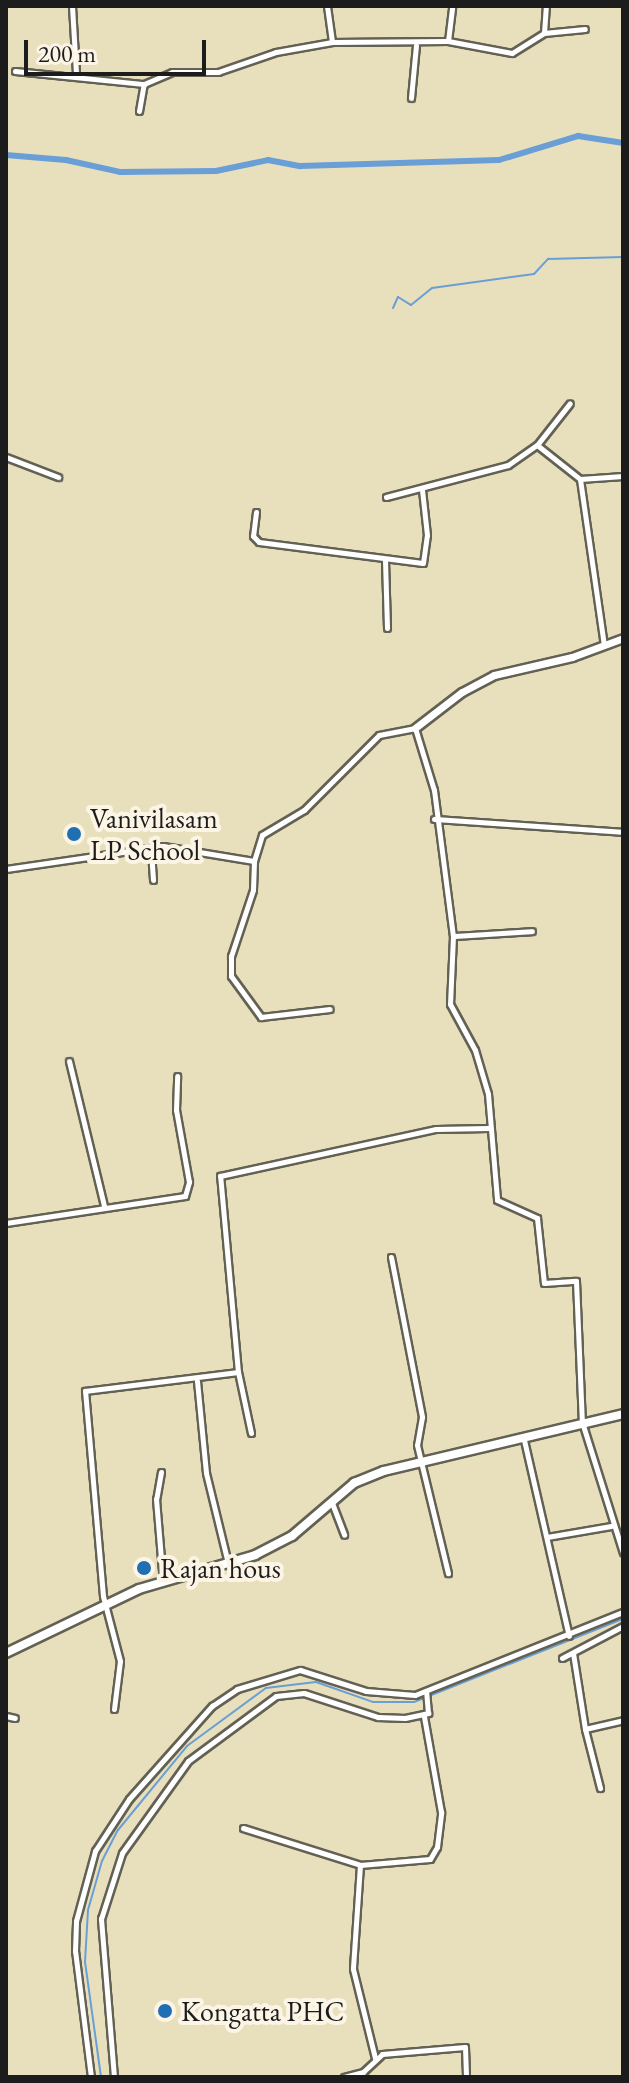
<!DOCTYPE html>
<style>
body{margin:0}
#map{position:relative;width:629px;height:2083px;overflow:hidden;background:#e8e0bc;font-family:"EB Garamond",serif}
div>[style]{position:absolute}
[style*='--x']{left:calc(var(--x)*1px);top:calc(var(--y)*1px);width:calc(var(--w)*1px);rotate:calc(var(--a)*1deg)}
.stream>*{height:2px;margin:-1px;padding:0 1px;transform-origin:1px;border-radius:1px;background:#6a9ed6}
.canal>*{height:6px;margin:-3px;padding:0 3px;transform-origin:3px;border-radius:3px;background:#6a9ed6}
.roads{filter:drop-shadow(2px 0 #636154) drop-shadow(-2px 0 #636154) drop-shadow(0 2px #636154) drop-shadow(0 -2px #636154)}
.street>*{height:5px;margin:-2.5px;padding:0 2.5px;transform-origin:2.5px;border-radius:2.5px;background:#fff}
.secondary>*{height:7px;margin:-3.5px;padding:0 3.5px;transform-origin:3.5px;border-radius:3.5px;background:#fff}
.primary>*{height:8px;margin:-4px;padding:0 4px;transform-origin:4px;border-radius:4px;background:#fff}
.dots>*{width:22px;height:22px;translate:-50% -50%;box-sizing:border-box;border:4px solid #fcf5e5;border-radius:50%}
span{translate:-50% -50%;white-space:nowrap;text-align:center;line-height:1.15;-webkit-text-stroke:8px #fcf5e5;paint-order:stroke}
.poi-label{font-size:28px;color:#1c1c1c}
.left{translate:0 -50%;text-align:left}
.frame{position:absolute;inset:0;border:8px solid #1c1c1c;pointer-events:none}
.scale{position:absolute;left:24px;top:40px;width:182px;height:36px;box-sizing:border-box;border:4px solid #1c1c1c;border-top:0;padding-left:10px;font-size:24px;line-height:28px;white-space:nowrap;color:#1c1c1c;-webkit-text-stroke:6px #fcf5e5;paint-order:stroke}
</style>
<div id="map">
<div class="stream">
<i style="--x:393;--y:308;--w:12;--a:-66"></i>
<i style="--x:398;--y:297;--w:15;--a:32"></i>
<i style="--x:411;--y:305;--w:27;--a:-39"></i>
<i style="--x:432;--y:288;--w:103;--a:-7.8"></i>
<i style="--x:534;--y:274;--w:21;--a:-47"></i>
<i style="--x:548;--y:259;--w:75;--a:-1.5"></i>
<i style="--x:101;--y:2077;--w:116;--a:-97.9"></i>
<i style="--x:85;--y:1962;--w:52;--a:-86.7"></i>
<i style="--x:88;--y:1910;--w:51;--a:-74.1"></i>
<i style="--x:102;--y:1861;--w:35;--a:-63"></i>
<i style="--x:118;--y:1830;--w:109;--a:-50.6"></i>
<i style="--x:187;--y:1746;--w:98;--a:-36.3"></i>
<i style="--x:266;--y:1688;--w:50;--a:-6.8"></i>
<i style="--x:316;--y:1682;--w:60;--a:19.3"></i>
<i style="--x:373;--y:1702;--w:41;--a:0"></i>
<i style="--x:414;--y:1702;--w:225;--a:-21.7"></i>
</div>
<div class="canal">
<i style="--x:6;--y:155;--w:60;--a:4.8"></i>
<i style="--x:66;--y:160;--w:55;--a:12.5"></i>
<i style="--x:120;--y:172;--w:96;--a:-0.6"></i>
<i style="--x:216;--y:171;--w:53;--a:-11.9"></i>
<i style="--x:268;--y:160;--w:33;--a:11"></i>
<i style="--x:300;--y:166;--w:199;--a:-1.7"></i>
<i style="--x:499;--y:160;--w:83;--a:-16.9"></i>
<i style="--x:578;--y:136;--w:46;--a:8.8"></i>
</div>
<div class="roads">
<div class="street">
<i style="--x:72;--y:6;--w:68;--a:86.6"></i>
<i style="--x:327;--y:6;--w:36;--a:82"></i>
<i style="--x:544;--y:33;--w:27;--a:-86"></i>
<i style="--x:448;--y:41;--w:35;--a:-83"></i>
<i style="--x:15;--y:71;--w:130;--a:5.8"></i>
<i style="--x:144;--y:84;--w:30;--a:-23"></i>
<i style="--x:172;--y:72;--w:46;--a:0"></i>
<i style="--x:218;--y:72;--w:61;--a:-19"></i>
<i style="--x:276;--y:52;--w:57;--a:-10.1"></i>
<i style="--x:332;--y:42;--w:116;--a:-0.5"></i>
<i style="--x:448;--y:41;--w:65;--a:10.6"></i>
<i style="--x:512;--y:53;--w:38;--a:-32"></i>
<i style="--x:544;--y:33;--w:41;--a:-5.6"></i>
<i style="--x:411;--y:98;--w:53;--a:-84.6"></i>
<i style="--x:139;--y:111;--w:27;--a:-80"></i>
<i style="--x:537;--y:445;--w:55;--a:38.3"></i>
<i style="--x:580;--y:479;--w:43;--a:-4"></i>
<i style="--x:6;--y:457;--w:56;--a:21"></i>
<i style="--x:580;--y:479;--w:168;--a:81.8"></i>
<i style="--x:386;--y:497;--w:126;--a:-14.7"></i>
<i style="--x:508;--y:465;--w:35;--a:-35"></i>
<i style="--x:537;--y:445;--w:53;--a:-51.8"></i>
<i style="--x:256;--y:512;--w:24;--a:97"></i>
<i style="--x:253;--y:536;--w:8;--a:45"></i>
<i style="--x:259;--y:542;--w:165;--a:7.3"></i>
<i style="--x:423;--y:563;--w:28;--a:-82"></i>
<i style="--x:427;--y:535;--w:45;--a:-96.3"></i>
<i style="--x:385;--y:560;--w:68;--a:88.3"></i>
<i style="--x:434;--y:819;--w:189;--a:3.9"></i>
<i style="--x:151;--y:851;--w:29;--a:86"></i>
<i style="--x:254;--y:861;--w:29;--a:92"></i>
<i style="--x:253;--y:890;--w:70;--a:108.4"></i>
<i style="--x:231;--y:956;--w:20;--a:90"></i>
<i style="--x:231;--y:976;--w:51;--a:53.8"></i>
<i style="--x:261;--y:1017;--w:69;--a:-6.6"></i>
<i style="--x:6;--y:869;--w:159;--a:-8.3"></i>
<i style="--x:163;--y:846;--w:92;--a:9.4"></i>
<i style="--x:254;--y:861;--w:27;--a:-73"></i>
<i style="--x:262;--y:835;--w:49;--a:-30.8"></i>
<i style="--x:304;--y:810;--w:106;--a:-45"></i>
<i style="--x:379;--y:735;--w:37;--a:-11"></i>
<i style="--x:415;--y:728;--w:65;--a:73"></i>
<i style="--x:434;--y:790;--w:147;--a:82.6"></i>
<i style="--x:453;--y:936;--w:68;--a:92.5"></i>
<i style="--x:450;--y:1004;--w:52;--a:61.5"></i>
<i style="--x:475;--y:1050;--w:46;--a:73.5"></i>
<i style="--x:488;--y:1094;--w:106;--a:85.1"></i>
<i style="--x:497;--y:1200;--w:44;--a:24.2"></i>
<i style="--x:537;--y:1218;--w:65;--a:83.9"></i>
<i style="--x:544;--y:1283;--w:32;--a:-4"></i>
<i style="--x:576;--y:1281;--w:141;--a:87.6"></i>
<i style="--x:582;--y:1422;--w:137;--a:72.6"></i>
<i style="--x:453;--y:936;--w:79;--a:-3.6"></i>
<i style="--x:69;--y:1061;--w:149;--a:76.4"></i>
<i style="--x:6;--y:1223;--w:181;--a:-8.6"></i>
<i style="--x:185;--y:1196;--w:15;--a:-74"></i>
<i style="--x:189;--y:1182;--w:73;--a:-100.2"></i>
<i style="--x:176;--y:1110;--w:34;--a:-88"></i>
<i style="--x:391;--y:1257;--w:163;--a:79"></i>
<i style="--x:422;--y:1417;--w:28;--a:100"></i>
<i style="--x:417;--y:1445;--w:132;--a:76.4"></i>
<i style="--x:197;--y:1381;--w:92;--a:84.4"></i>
<i style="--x:206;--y:1473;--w:93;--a:76.3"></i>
<i style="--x:251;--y:1433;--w:62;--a:-102"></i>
<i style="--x:238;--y:1372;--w:197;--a:-95.2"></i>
<i style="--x:220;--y:1176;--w:221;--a:-12.3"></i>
<i style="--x:436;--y:1129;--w:52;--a:-1.1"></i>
<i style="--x:524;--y:1440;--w:201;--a:77.1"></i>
<i style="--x:161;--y:1472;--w:27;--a:100"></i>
<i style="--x:156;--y:1499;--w:83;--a:85.2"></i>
<i style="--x:332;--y:1503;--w:34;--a:69"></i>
<i style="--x:547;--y:1537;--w:65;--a:-9.8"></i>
<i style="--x:573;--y:1653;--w:77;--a:81"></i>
<i style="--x:585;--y:1729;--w:39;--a:-13"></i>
<i style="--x:562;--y:1658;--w:69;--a:-27.7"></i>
<i style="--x:114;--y:1709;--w:48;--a:-82.9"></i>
<i style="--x:120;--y:1661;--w:67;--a:-104.7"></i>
<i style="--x:103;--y:1596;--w:206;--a:-95"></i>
<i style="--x:85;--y:1391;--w:154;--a:-7.1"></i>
<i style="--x:6;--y:1716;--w:9;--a:13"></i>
<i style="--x:585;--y:1729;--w:61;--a:75.7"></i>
<i style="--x:243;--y:1828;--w:123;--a:17.5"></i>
<i style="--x:360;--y:1865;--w:70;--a:-4.9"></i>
<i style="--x:430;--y:1859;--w:14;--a:-60"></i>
<i style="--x:437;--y:1847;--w:35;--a:-83"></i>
<i style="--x:441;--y:1812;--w:97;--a:-100.1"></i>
<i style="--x:360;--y:1865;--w:104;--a:93.9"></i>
<i style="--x:353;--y:1969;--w:92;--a:76.1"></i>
<i style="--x:91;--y:2077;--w:127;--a:-97.2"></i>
<i style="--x:75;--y:1951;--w:30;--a:-88"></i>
<i style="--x:76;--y:1921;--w:73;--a:-74.8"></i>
<i style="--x:95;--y:1851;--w:62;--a:-56.8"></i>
<i style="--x:129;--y:1799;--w:125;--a:-48.3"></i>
<i style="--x:212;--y:1706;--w:30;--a:-34"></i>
<i style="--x:237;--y:1689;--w:66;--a:-16.8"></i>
<i style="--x:300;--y:1670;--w:69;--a:17.7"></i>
<i style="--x:366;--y:1691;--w:49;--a:4.7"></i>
<i style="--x:415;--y:1695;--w:224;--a:-21.8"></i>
<i style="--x:114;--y:2077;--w:159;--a:-94.7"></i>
<i style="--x:101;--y:1919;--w:69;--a:-72.3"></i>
<i style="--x:122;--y:1853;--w:113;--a:-54.3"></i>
<i style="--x:188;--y:1761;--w:109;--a:-36.5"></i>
<i style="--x:276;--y:1696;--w:28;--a:-6"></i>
<i style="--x:304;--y:1693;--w:78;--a:18"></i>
<i style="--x:378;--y:1717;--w:27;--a:2"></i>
<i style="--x:405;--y:1718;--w:24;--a:-12"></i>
<i style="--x:428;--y:1713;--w:22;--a:-95"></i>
<i style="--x:344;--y:2077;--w:20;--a:-15"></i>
<i style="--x:363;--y:2072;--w:26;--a:-43"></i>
<i style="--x:382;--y:2054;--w:83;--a:-4.8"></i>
<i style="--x:465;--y:2047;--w:30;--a:88"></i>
</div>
<div class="secondary">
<i style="--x:415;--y:728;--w:59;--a:-37.5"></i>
<i style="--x:462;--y:692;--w:36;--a:-28"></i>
<i style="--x:494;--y:675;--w:80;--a:-13"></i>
<i style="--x:572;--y:657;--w:54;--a:-20.4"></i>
</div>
<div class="primary">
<i style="--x:6;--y:1653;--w:148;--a:-25.7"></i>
<i style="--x:139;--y:1589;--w:121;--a:-16.3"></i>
<i style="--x:255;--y:1555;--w:42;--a:-27.2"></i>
<i style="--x:292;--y:1536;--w:82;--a:-40.5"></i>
<i style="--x:354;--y:1483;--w:32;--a:-22"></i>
<i style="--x:384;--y:1471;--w:246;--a:-13.4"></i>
</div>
</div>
<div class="dots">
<i style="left:74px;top:834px;background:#1f6fb2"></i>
<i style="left:144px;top:1568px;background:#1f6fb2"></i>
<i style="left:165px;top:2011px;background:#1f6fb2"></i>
</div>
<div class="poi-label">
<span class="left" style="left:90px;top:834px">Vanivilasam<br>LP School</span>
<span class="left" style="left:160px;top:1568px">Rajan hous</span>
<span class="left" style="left:181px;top:2011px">Kongatta PHC</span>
</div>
<div class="frame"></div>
<div class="scale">200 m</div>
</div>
